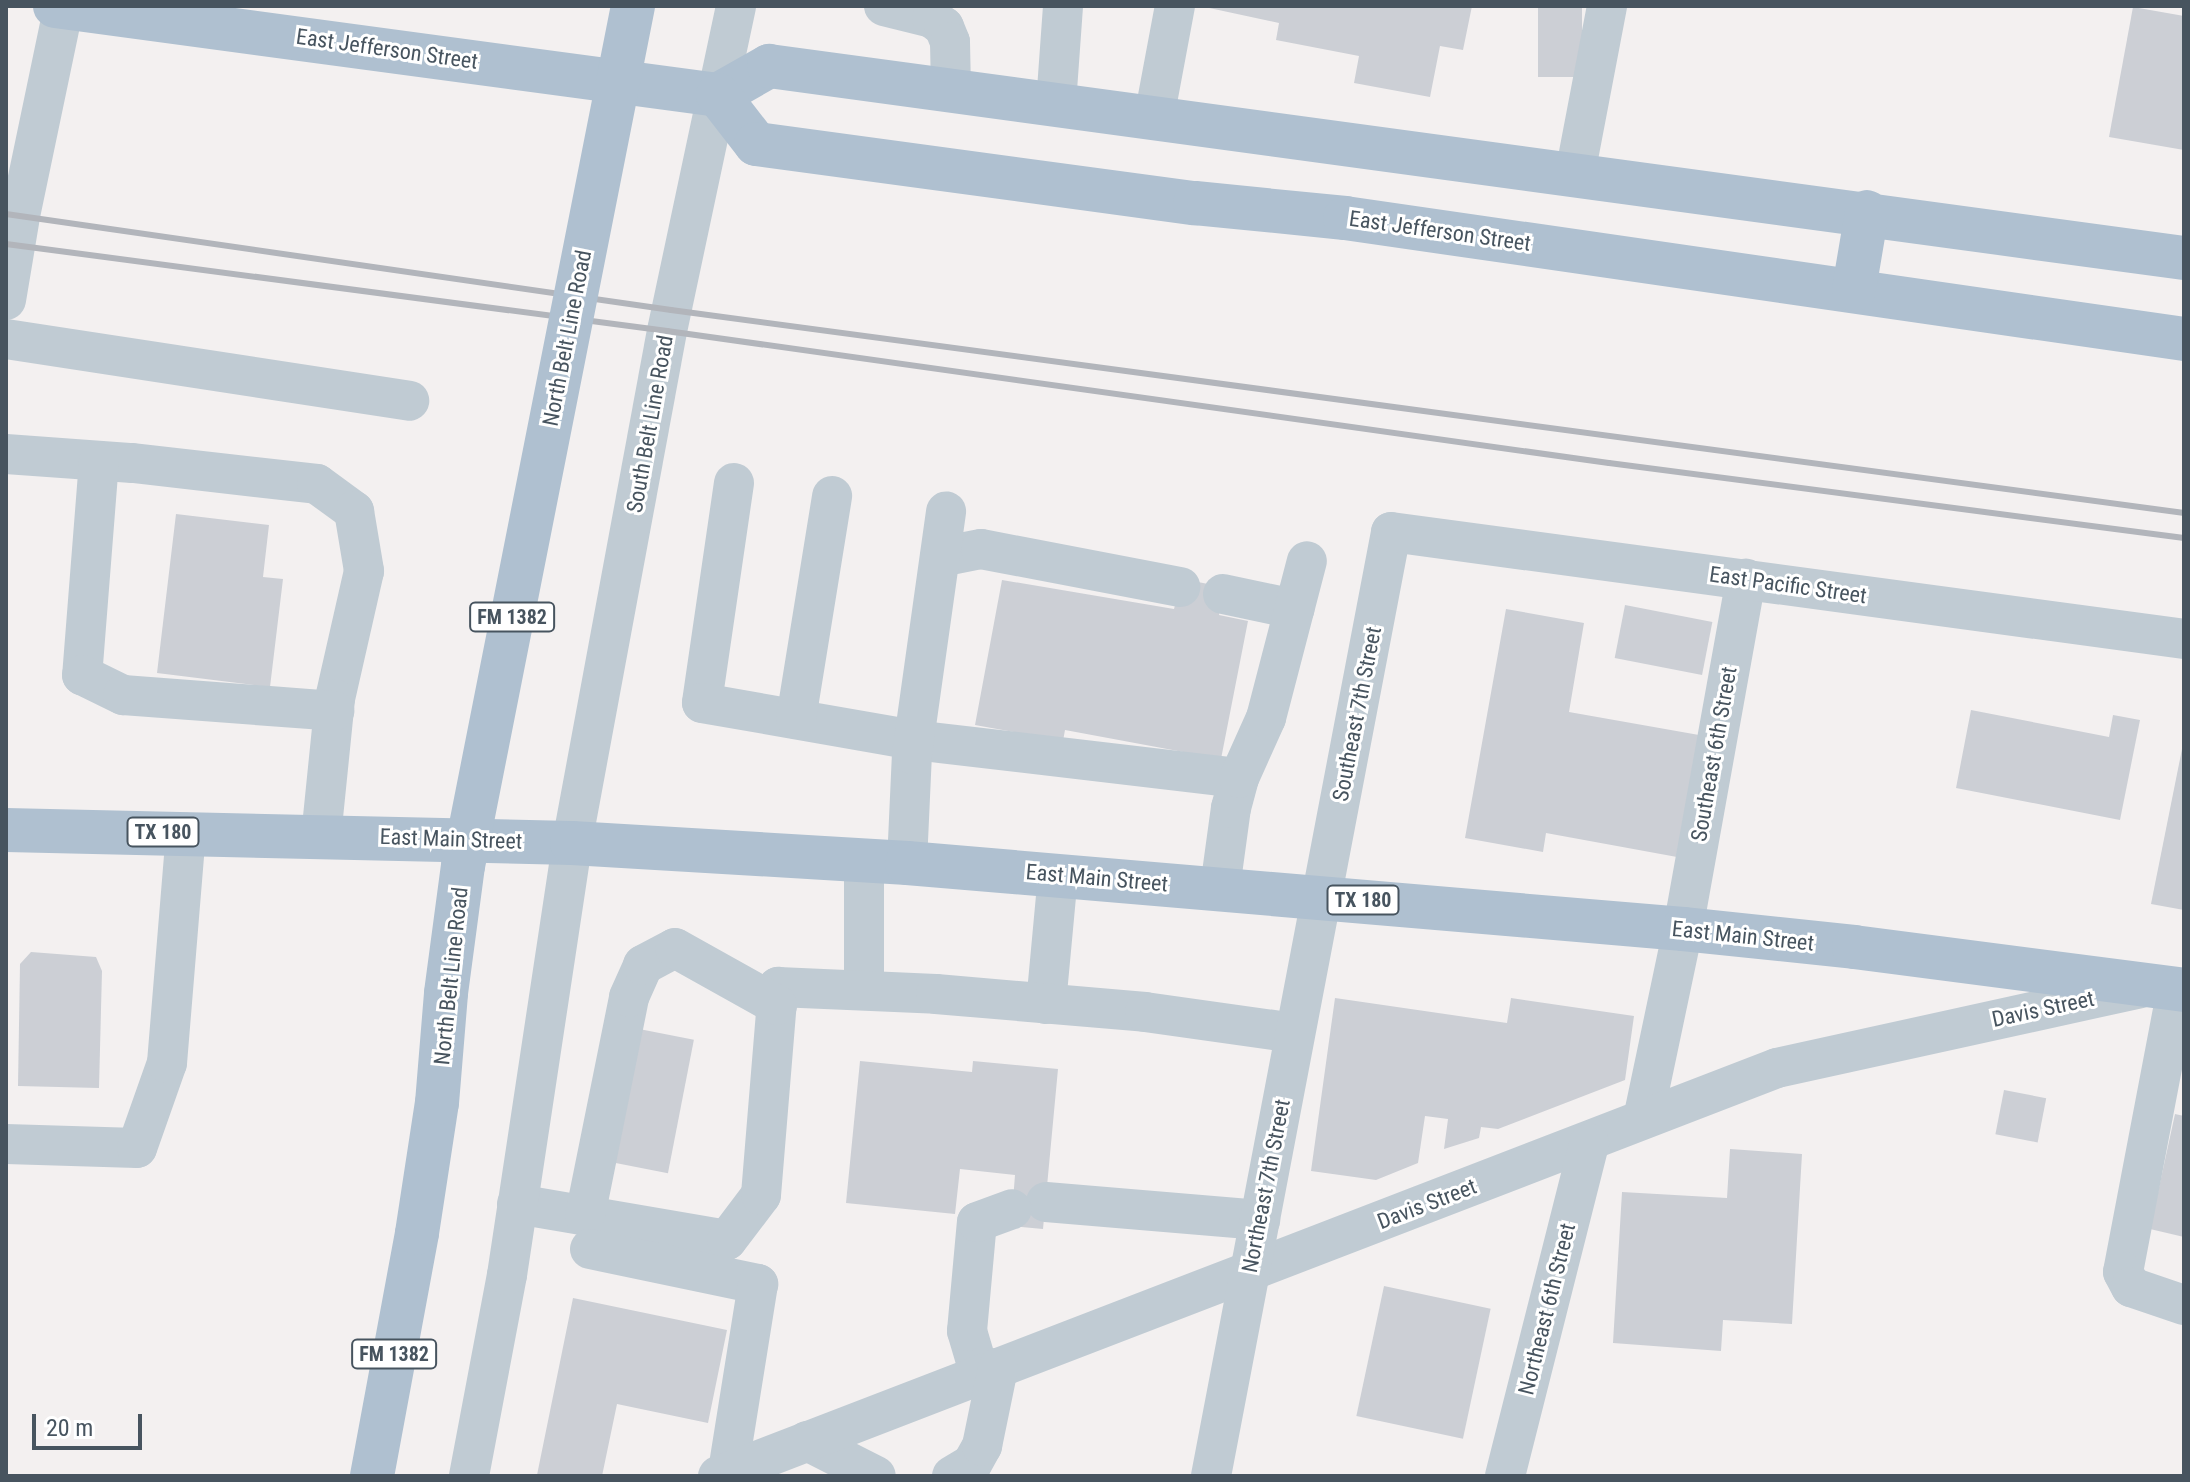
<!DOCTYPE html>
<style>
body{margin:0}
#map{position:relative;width:2190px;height:1482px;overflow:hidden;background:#f3f0f0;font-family:"Roboto Condensed",sans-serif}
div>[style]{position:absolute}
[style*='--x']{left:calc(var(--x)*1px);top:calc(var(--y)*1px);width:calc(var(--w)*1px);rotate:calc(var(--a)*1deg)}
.building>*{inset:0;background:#cccfd5;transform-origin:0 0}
.minor>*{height:40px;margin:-20px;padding:0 20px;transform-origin:20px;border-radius:20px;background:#c0cbd3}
.major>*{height:44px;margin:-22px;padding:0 22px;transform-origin:22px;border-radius:22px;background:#afc0d0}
.rail>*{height:6px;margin:-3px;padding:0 3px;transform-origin:3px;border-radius:3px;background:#b2b5bb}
.major-bridge>*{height:44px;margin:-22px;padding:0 22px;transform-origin:22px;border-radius:22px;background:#afc0d0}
span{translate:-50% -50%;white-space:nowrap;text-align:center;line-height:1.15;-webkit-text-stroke:6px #fff;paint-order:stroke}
.shield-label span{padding:2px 6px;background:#fff;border:2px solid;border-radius:6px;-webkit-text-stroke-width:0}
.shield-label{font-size:20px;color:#47545f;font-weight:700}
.street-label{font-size:22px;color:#47545f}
.frame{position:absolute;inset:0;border:8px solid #47545f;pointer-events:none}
.scale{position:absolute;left:32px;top:1414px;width:110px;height:36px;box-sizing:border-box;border:4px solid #47545f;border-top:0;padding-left:10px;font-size:24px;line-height:28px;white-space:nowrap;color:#47545f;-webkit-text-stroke:6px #fff;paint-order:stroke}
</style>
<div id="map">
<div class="building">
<i style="clip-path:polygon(1200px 6px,1472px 6px,1463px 50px,1440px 46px,1430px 97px,1354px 83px,1359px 56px,1276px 40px,1279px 23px)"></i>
<i style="left:1538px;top:6px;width:44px;height:71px"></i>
<i style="clip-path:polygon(2133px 7px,2184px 16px,2184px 150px,2109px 137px)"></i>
<i style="clip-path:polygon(176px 514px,269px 525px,263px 577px,283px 579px,270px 687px,157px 673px)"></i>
<i style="clip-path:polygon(1182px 579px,1224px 587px,1219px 615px,1248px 621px,1221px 759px,1065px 730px,1063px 741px,975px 725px,1002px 580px,1174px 609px)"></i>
<i style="left:1625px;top:605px;width:89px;height:54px;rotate:11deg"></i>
<i style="clip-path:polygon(1506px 609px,1584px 623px,1569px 712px,1699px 735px,1677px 857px,1546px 833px,1543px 852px,1465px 838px)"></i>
<i style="clip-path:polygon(1971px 710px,2109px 737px,2113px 715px,2140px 720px,2120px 820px,1956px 788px)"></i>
<i style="clip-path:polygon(2183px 744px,2184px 744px,2184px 910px,2151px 904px)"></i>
<i style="clip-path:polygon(31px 952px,96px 957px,102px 971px,99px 1088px,18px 1086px,20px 964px)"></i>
<i style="clip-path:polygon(1335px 998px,1507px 1023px,1511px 998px,1634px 1016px,1625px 1080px,1498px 1129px,1481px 1127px,1479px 1138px,1444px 1149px,1448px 1119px,1425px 1116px,1418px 1163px,1376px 1180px,1311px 1171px)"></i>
<i style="left:634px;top:1028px;width:61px;height:136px;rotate:11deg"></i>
<i style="clip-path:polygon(860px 1061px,972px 1072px,973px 1061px,1058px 1069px,1043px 1229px,1011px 1226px,1015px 1175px,960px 1169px,955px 1214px,846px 1203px)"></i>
<i style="left:2004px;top:1090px;width:43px;height:45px;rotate:11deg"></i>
<i style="clip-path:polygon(2175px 1114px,2184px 1116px,2184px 1237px,2150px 1229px)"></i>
<i style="clip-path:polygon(1730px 1149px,1802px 1154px,1792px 1324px,1723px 1320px,1721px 1351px,1613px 1343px,1622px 1192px,1727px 1198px)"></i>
<i style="left:1384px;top:1286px;width:109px;height:133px;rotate:12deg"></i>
<i style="clip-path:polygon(573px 1298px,727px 1330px,708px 1423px,617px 1404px,602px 1476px,537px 1475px)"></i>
</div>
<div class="minor">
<i style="--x:884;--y:6;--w:49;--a:14"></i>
<i style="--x:932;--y:18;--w:15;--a:37"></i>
<i style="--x:944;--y:27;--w:16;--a:68"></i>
<i style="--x:950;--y:42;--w:48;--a:88.8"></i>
<i style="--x:1056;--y:104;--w:98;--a:-85.9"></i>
<i style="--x:1154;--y:118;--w:114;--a:-79.4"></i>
<i style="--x:1575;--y:174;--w:171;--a:-79.2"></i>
<i style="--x:6;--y:300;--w:85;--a:-80.5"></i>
<i style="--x:20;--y:216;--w:215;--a:-78.2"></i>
<i style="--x:6;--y:339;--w:408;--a:8.7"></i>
<i style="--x:6;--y:454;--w:127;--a:4.1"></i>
<i style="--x:133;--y:463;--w:185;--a:6.5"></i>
<i style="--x:317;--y:484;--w:46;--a:36.1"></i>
<i style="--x:354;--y:511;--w:61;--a:80.5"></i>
<i style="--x:364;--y:571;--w:131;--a:102.8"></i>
<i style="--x:335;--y:699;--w:138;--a:95.8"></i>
<i style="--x:99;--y:461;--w:215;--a:94.5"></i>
<i style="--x:82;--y:675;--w:46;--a:26"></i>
<i style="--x:123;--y:695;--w:212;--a:4.3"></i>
<i style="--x:734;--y:483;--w:222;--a:98.3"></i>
<i style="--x:702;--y:703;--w:215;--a:9.9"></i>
<i style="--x:914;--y:740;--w:327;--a:6.7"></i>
<i style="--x:940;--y:557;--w:42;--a:-11"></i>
<i style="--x:981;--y:549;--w:203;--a:10.8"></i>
<i style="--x:1223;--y:594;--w:73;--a:11.9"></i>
<i style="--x:796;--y:719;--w:226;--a:-80.8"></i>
<i style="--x:907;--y:863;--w:109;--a:-87.4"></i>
<i style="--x:912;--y:754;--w:245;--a:-82"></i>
<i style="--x:1220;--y:888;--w:81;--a:-82.2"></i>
<i style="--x:1231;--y:808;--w:31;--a:-75"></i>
<i style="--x:1239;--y:778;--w:66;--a:-65.8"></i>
<i style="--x:1266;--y:718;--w:162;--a:-75.4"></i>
<i style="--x:2177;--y:989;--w:288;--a:100.8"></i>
<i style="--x:2123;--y:1272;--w:17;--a:62"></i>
<i style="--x:2131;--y:1287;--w:56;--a:18.8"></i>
<i style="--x:864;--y:990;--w:129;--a:-90"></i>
<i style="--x:1046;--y:1004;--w:130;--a:-84.7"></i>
<i style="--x:1643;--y:1119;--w:194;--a:-78.1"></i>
<i style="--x:1683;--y:929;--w:356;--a:-79.8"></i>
<i style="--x:6;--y:1144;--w:131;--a:1.7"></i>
<i style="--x:137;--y:1148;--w:90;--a:-70.6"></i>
<i style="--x:167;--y:1063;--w:231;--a:-85.3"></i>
<i style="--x:1046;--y:1202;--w:215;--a:4.8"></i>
<i style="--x:517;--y:1204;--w:213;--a:9.7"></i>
<i style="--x:727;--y:1240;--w:56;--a:-52.9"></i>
<i style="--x:761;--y:1195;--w:209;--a:-85.3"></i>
<i style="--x:778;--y:987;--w:158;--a:2.5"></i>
<i style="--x:936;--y:994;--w:210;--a:4.9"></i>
<i style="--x:1145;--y:1012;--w:151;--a:8"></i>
<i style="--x:585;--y:1216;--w:223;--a:-78.6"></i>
<i style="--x:629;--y:997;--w:35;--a:-66"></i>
<i style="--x:643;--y:965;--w:36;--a:-28"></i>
<i style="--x:675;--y:948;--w:117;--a:29.2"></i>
<i style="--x:590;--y:1249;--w:172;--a:11.8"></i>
<i style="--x:758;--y:1284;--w:190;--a:99.1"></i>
<i style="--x:728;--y:1472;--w:6;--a:45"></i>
<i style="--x:980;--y:1375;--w:46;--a:-106.5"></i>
<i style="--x:967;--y:1331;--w:109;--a:-84.8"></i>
<i style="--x:977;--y:1222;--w:37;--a:-20"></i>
<i style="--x:807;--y:1441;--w:77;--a:26.9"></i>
<i style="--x:469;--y:1476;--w:205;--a:-79.3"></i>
<i style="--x:507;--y:1275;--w:437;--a:-81.4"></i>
<i style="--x:572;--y:843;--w:521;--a:-79.49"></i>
<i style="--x:667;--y:331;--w:332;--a:-78"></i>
<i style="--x:718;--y:1476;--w:1135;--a:-21.07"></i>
<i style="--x:1777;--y:1068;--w:372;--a:-12.4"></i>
<i style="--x:952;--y:1476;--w:23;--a:-31"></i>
<i style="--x:972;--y:1464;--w:21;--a:-61"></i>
<i style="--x:982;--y:1446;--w:80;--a:-78.4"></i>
<i style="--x:1211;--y:1476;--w:961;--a:-79.2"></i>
<i style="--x:1391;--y:532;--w:800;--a:7.68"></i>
<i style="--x:1505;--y:1476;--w:343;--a:-75.8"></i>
</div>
<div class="major">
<i style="--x:55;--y:6;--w:669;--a:7.65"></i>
<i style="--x:718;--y:95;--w:59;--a:-29.6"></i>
<i style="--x:769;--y:66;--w:1428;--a:7.73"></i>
<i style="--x:718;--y:95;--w:62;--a:52.2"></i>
<i style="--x:756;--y:144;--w:443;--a:7.7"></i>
<i style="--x:1195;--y:203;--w:151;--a:5.7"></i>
<i style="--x:1345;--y:218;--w:848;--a:8.21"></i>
<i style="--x:1854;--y:289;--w:78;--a:-80.4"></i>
<i style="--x:6;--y:830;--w:566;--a:1.32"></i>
<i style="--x:572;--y:843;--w:336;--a:3.4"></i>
<i style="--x:907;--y:863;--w:779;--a:4.86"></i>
<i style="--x:1683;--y:929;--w:172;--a:6"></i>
<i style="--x:1854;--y:947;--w:333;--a:7.4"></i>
<i style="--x:372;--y:1476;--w:247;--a:-79.5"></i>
</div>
<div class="rail">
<i style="--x:6;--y:214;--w:672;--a:8.21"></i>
<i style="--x:671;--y:310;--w:1527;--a:7.64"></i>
<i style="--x:6;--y:244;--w:667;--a:7.5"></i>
<i style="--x:667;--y:331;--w:951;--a:7.98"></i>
<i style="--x:1609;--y:463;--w:580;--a:7.43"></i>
</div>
<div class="major-bridge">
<i style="--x:417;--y:1233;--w:132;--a:-81.3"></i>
<i style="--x:437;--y:1103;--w:110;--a:-85.3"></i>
<i style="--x:446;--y:993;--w:128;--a:-82.4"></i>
<i style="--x:463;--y:866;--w:877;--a:-78.82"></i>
</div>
<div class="shield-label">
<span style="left:512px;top:617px">FM 1382</span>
<span style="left:163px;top:832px">TX 180</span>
<span style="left:1363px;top:900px">TX 180</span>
<span style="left:394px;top:1354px">FM 1382</span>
</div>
<div class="street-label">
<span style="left:387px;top:49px;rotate:8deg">East Jefferson Street</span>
<span style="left:1440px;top:231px;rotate:8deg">East Jefferson Street</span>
<span style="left:567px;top:338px;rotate:-79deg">North Belt Line Road</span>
<span style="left:650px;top:424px;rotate:-80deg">South Belt Line Road</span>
<span style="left:1788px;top:585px;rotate:8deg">East Pacific Street</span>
<span style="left:1357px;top:714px;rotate:-79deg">Southeast 7th Street</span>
<span style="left:1714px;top:754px;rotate:-80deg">Southeast 6th Street</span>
<span style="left:451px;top:839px;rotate:2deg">East Main Street</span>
<span style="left:1097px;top:878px;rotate:5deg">East Main Street</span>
<span style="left:1743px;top:936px;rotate:6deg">East Main Street</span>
<span style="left:451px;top:976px;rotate:-84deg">North Belt Line Road</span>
<span style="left:2043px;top:1009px;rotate:-12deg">Davis Street</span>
<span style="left:1266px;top:1186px;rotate:-79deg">Northeast 7th Street</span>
<span style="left:1427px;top:1204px;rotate:-21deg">Davis Street</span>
<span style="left:1547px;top:1309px;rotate:-76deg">Northeast 6th Street</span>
</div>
<div class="frame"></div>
<div class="scale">20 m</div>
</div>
